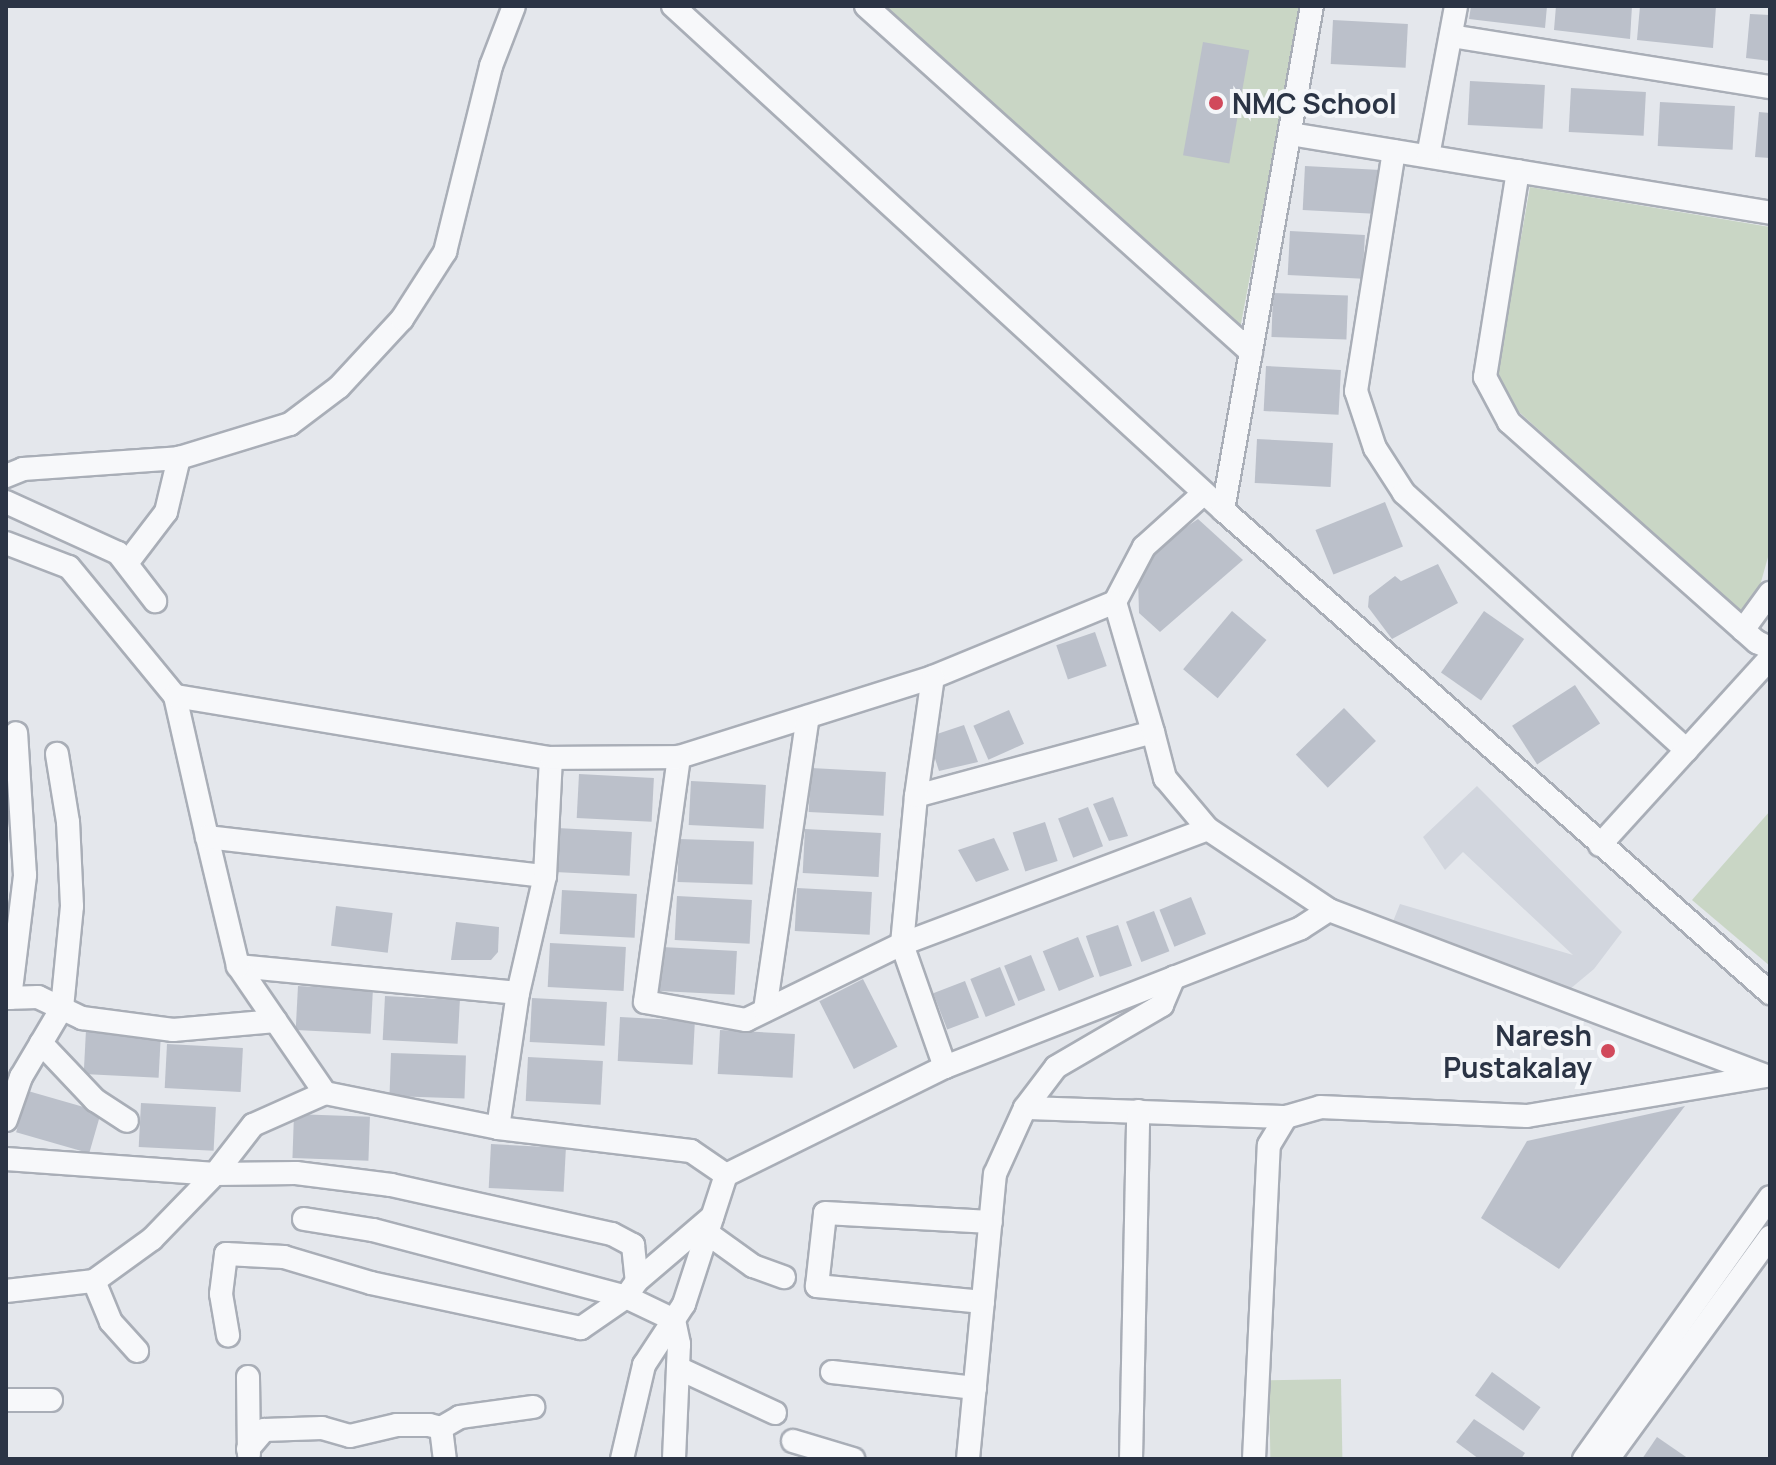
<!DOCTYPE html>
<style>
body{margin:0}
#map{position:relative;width:1776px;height:1465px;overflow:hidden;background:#e4e7ec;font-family:Manrope,sans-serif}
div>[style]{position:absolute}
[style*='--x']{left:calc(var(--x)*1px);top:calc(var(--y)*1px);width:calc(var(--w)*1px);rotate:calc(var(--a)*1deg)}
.built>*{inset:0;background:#d2d6de}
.green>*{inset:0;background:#c9d6c5;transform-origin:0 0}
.building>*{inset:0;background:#bbc0ca;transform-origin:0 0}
.roads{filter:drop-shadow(2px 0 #a9aeb7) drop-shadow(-2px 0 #a9aeb7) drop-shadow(0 2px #a9aeb7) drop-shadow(0 -2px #a9aeb7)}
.minor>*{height:22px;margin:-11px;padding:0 11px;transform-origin:11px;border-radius:11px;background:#f7f8fa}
.dots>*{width:22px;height:22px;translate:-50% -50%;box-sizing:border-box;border:4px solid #f4f6f9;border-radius:50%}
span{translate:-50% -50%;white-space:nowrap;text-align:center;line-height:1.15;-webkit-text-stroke:8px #f4f6f9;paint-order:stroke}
.poi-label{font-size:28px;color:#2b3445;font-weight:700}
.left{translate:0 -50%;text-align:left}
.right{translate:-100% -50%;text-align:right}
.frame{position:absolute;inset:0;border:8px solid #2b3445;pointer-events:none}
</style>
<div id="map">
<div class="built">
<i style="clip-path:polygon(1477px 786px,1622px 932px,1594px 969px,1564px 994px,1386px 939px,1400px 904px,1573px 955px,1463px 852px,1445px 870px,1423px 837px)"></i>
</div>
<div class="green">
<i style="clip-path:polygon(884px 6px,1301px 6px,1240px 329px)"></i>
<i style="clip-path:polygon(1530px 187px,1770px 227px,1770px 550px,1759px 589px,1740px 612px,1518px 411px,1497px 372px)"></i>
<i style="clip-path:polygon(1770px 811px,1770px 966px,1692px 900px)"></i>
<i style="left:1341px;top:1379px;width:80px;height:72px;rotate:89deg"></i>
</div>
<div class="building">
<i style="clip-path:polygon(1471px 6px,1547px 6px,1545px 28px,1469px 19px)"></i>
<i style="clip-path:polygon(1556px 6px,1632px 6px,1630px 39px,1554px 30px)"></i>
<i style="clip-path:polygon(1640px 6px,1716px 6px,1713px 48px,1637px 40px)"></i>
<i style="clip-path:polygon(1750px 14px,1770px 15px,1770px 61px,1746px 58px)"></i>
<i style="left:1333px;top:20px;width:75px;height:44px;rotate:3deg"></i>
<i style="left:1203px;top:42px;width:47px;height:115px;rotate:10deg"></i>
<i style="left:1470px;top:81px;width:75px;height:44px;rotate:3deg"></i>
<i style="left:1571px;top:88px;width:75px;height:44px;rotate:3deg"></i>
<i style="left:1660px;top:102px;width:75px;height:44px;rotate:3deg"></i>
<i style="clip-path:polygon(1759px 112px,1770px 113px,1770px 158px,1755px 157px)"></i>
<i style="left:1305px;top:166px;width:76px;height:44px;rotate:3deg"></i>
<i style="left:1290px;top:231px;width:75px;height:44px;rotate:3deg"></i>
<i style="left:1273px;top:293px;width:75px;height:44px;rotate:2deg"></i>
<i style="left:1266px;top:366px;width:75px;height:45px;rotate:3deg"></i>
<i style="left:1257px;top:439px;width:76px;height:44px;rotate:3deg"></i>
<i style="left:1385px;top:502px;width:48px;height:75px;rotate:68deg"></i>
<i style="clip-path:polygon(1198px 519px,1243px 560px,1160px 632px,1139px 613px,1138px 577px,1158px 546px)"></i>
<i style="clip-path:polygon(1438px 564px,1458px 603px,1392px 639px,1368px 607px,1369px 596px,1395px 576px,1401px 581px)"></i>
<i style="left:1232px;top:611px;width:45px;height:76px;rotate:40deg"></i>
<i style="left:1484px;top:611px;width:49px;height:75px;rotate:35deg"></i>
<i style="left:1095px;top:632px;width:36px;height:41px;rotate:71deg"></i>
<i style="left:1575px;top:685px;width:46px;height:75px;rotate:57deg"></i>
<i style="left:1344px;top:708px;width:46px;height:67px;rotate:46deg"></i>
<i style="left:1009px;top:710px;width:37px;height:39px;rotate:66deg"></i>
<i style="clip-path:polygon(964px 725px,978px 762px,939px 771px,928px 737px)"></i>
<i style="left:811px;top:768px;width:75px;height:44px;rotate:3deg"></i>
<i style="left:579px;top:774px;width:75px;height:44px;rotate:3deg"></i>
<i style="left:691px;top:781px;width:75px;height:44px;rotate:3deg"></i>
<i style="clip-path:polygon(1113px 797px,1128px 836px,1109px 841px,1093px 804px)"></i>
<i style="left:1088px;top:807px;width:42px;height:32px;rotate:69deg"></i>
<i style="left:1045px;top:822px;width:41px;height:34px;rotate:72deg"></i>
<i style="left:557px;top:828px;width:75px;height:44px;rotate:3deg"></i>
<i style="left:805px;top:829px;width:76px;height:44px;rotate:3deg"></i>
<i style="clip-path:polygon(994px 838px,1009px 870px,976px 882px,958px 850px)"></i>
<i style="left:679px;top:839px;width:75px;height:43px;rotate:2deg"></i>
<i style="left:797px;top:888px;width:75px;height:43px;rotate:3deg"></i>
<i style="left:562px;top:890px;width:75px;height:44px;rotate:3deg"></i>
<i style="left:677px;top:896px;width:75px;height:44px;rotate:3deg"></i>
<i style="left:1191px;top:897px;width:40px;height:34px;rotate:68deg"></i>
<i style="left:336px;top:906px;width:57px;height:40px;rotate:7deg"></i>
<i style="left:1154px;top:911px;width:43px;height:30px;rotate:69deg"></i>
<i style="clip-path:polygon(456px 922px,499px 927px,498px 952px,491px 960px,451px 960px)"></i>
<i style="left:1118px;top:925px;width:43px;height:34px;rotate:71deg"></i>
<i style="left:1078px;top:937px;width:43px;height:38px;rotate:68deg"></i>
<i style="left:550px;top:943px;width:76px;height:44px;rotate:3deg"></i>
<i style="left:662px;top:947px;width:75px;height:44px;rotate:3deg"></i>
<i style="left:1031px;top:955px;width:38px;height:29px;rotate:68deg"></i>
<i style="left:1000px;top:967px;width:41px;height:32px;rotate:68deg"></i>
<i style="left:863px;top:979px;width:76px;height:49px;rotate:63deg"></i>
<i style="left:965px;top:981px;width:39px;height:34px;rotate:69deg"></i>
<i style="left:298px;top:986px;width:75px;height:44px;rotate:3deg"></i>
<i style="left:385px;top:996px;width:75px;height:44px;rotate:3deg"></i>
<i style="left:532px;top:998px;width:75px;height:44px;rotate:3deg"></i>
<i style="left:620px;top:1017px;width:75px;height:44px;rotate:3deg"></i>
<i style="left:86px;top:1030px;width:75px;height:44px;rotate:3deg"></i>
<i style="left:720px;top:1030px;width:75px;height:44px;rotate:3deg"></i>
<i style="left:167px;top:1044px;width:76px;height:44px;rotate:3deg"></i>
<i style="left:391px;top:1053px;width:75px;height:43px;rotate:2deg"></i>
<i style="left:528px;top:1057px;width:75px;height:44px;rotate:3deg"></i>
<i style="left:28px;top:1091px;width:76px;height:43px;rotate:16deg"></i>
<i style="left:141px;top:1103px;width:75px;height:44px;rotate:3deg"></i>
<i style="clip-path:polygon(1685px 1106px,1559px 1269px,1481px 1218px,1527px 1141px)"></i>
<i style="left:294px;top:1114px;width:76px;height:44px;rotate:2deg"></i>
<i style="left:491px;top:1144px;width:75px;height:44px;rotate:3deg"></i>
<i style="left:1492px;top:1372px;width:60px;height:29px;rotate:36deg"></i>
<i style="clip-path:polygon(1474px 1419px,1525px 1453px,1521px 1459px,1479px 1459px,1456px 1442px)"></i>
<i style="clip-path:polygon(1657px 1437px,1689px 1459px,1642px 1459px)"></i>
</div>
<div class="roads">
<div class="minor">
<i style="--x:673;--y:6;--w:746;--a:42.5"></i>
<i style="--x:1223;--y:510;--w:730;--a:41.44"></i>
<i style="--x:866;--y:6;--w:518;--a:41.95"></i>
<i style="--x:1451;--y:36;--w:323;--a:9.1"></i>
<i style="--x:1290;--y:134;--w:486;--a:9.3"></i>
<i style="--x:1394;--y:151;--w:243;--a:99"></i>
<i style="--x:1356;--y:391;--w:60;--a:71.6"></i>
<i style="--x:1375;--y:448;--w:54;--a:57.2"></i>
<i style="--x:1404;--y:493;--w:382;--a:42.3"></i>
<i style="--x:1428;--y:156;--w:153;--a:-79.4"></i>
<i style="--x:1518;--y:171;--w:209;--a:99.1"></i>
<i style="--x:1485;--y:377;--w:51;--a:61.9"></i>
<i style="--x:1509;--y:422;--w:332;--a:41.6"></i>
<i style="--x:1757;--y:642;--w:14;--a:25"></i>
<i style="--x:6;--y:476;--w:18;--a:-22"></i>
<i style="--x:23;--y:469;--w:156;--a:-4"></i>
<i style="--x:179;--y:458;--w:116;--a:-17"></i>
<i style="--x:290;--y:424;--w:61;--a:-37.1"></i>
<i style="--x:339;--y:387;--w:93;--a:-47.2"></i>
<i style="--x:402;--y:319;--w:80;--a:-57.3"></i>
<i style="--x:445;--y:252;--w:192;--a:-76.1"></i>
<i style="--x:491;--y:66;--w:64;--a:-69"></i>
<i style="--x:1204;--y:493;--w:81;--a:138"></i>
<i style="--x:1144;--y:547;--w:62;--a:117.8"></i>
<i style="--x:1115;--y:602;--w:197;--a:157.6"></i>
<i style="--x:933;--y:677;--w:266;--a:162.5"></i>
<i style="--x:679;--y:757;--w:247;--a:97.9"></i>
<i style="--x:645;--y:1002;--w:103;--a:10.1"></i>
<i style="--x:746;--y:1020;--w:174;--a:-26"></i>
<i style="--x:902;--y:944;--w:149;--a:-84.6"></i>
<i style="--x:916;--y:796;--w:245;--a:-15.1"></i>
<i style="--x:1153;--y:732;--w:48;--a:75.4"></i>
<i style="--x:1165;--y:778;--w:67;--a:49.9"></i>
<i style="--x:1208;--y:829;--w:146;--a:33.8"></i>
<i style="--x:6;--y:502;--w:123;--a:24.5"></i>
<i style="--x:118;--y:553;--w:61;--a:52.4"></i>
<i style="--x:1223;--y:510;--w:512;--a:-79.99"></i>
<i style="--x:6;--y:543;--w:67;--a:20.9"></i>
<i style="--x:69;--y:567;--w:167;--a:50.6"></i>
<i style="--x:127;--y:563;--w:64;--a:-52.6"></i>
<i style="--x:166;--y:512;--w:56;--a:-76.5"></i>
<i style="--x:1115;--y:602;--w:135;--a:73.7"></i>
<i style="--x:1743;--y:630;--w:46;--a:-53.9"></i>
<i style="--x:916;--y:796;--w:120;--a:-81.9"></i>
<i style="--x:207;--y:837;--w:145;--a:-102.8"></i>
<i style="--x:175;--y:696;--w:381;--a:9.4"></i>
<i style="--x:1600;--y:845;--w:253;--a:-47.7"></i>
<i style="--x:238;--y:966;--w:281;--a:5.5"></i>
<i style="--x:6;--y:998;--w:32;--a:-2"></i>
<i style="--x:38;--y:997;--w:49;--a:25.5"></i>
<i style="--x:82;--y:1018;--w:92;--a:7.5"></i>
<i style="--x:173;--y:1030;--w:103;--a:-5"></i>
<i style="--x:10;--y:998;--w:124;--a:-83"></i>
<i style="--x:25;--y:875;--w:142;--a:-93.6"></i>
<i style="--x:765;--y:1010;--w:296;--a:-81.7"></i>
<i style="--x:41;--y:1043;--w:79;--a:46.5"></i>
<i style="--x:95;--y:1100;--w:38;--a:33"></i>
<i style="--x:945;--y:1067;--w:130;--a:-109.3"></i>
<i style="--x:902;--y:944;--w:327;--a:-20.6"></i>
<i style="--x:325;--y:1093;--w:154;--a:-124.4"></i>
<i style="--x:238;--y:966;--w:133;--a:-103.5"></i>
<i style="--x:207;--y:837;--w:340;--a:6.6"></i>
<i style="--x:1025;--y:1108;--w:261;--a:2"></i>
<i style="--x:6;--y:1120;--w:46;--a:-70.8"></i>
<i style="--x:21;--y:1077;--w:80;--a:-59.3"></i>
<i style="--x:62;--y:1008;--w:102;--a:-84.4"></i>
<i style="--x:72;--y:906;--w:84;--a:-92.7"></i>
<i style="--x:68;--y:822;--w:69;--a:-99.2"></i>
<i style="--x:498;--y:1128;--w:136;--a:-81.6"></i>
<i style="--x:518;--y:993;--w:120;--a:-77"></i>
<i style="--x:545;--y:876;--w:118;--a:-87.1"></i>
<i style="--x:551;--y:758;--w:128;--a:-0.4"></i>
<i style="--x:6;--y:1159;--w:210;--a:4.1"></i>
<i style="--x:215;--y:1174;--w:62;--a:-52.2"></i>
<i style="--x:253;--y:1125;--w:79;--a:-24"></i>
<i style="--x:325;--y:1093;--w:177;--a:11.4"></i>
<i style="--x:498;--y:1128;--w:194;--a:6.8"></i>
<i style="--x:691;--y:1151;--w:42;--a:34.4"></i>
<i style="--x:726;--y:1175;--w:244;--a:-26.3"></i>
<i style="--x:945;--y:1067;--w:382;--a:-21.3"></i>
<i style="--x:1301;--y:928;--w:33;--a:-33"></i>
<i style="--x:1329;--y:910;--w:467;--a:20.8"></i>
<i style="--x:304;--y:1219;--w:70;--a:9.1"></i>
<i style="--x:373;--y:1230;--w:262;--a:14.8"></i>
<i style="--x:626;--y:1297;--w:53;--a:25.6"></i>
<i style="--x:674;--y:1320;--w:25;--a:78"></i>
<i style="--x:679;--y:1344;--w:115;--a:92.5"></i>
<i style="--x:707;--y:1233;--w:57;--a:35.7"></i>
<i style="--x:753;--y:1266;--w:33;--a:20"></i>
<i style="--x:94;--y:1281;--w:44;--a:67.5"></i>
<i style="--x:111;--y:1322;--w:39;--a:48"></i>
<i style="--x:637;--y:1281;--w:99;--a:-40.5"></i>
<i style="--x:6;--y:1291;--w:89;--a:-6.5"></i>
<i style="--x:94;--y:1281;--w:72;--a:-35.9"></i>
<i style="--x:152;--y:1239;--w:91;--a:-45.9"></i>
<i style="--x:215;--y:1174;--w:81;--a:-0.7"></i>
<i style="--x:296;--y:1173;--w:96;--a:7.2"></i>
<i style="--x:391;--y:1185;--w:226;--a:12.5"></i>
<i style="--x:612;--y:1234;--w:24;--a:28"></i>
<i style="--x:633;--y:1245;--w:36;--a:84"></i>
<i style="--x:637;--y:1281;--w:19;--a:125"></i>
<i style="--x:626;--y:1297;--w:55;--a:145.4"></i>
<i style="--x:581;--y:1328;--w:215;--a:-167.9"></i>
<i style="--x:371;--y:1283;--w:91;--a:-163.4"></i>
<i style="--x:284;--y:1257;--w:58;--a:-177"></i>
<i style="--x:226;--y:1254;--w:40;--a:97.1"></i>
<i style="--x:221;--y:1294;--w:42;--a:80.3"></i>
<i style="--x:983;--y:1302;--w:167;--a:-174.5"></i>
<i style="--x:817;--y:1286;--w:73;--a:-83.7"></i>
<i style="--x:825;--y:1213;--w:166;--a:3.1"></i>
<i style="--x:678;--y:1368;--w:107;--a:24.9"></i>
<i style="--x:832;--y:1372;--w:144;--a:6.4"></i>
<i style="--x:248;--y:1377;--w:77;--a:89.3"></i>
<i style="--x:6;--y:1400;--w:45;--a:0"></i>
<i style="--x:441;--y:1428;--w:22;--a:-30"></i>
<i style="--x:460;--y:1417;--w:74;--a:-7.8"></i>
<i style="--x:793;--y:1441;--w:63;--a:16.7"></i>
<i style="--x:248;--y:1449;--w:25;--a:-50"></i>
<i style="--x:264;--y:1430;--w:58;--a:-2"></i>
<i style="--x:322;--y:1428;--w:29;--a:16"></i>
<i style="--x:350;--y:1436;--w:48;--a:-13.2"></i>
<i style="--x:397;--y:1425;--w:32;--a:0"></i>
<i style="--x:429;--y:1425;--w:12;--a:14"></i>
<i style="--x:441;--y:1428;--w:31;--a:83"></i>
<i style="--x:622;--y:1459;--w:97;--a:-76.8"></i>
<i style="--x:644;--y:1365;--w:73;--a:-56.7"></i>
<i style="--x:684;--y:1304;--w:136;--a:-72"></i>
<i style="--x:968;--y:1459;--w:286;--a:-84.6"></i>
<i style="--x:995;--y:1174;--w:72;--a:-65.6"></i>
<i style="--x:1025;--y:1108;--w:51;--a:-52.9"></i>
<i style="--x:1056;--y:1067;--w:123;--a:-30.3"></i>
<i style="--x:1162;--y:1005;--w:30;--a:-67"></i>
<i style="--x:1131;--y:1459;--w:348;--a:-88.8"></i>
<i style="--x:1254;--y:1459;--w:314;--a:-87.3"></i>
<i style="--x:1269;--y:1145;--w:33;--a:-59"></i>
<i style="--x:1286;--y:1117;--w:35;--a:-16"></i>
<i style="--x:1320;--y:1107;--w:207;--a:2.5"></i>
<i style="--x:1527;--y:1116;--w:241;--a:-9.5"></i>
<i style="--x:1584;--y:1459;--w:321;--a:-54.6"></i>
<i style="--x:1608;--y:1459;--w:275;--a:-53.9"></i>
</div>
</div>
<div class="dots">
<i style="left:1216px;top:103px;background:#d1495b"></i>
<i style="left:1608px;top:1051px;background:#d1495b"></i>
</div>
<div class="poi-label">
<span class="left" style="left:1232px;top:103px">NMC School</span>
<span class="right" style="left:1592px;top:1051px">Naresh<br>Pustakalay</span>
</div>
<div class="frame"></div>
</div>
